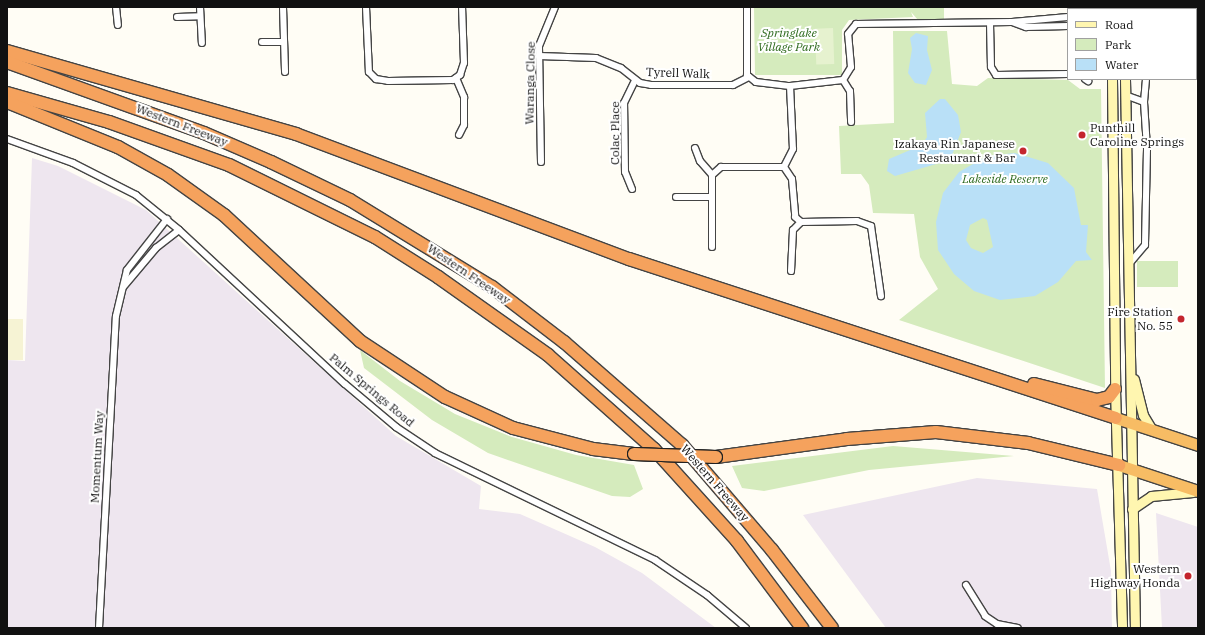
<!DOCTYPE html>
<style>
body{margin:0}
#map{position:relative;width:1205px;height:635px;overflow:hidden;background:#fffdf5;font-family:"IBM Plex Serif",serif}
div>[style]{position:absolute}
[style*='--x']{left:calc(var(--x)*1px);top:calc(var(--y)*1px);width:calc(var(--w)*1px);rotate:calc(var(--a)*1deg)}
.industrial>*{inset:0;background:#eee6ef}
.farmland>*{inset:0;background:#f6f3d4;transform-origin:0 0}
.green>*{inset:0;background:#d5ebbd;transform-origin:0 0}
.pitch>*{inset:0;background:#e6f2cf;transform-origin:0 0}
.water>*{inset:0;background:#b9e0f7}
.roads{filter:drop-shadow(1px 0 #444) drop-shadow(-1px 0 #444) drop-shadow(0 1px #444) drop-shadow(0 -1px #444)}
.minor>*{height:6px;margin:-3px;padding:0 3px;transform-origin:3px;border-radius:3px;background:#fff}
.tertiary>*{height:8px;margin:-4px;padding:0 4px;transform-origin:4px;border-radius:4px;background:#fff}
.secondary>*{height:9px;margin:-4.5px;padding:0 4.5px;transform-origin:4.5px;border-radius:4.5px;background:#fff6b0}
.trunk>*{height:11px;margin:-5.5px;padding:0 5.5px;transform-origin:5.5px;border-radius:5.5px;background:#f7bc64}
.motorway>*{height:12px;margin:-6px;padding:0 6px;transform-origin:6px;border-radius:6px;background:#f5a25d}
.bridges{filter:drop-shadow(1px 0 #222) drop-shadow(-1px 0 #222) drop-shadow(0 1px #222) drop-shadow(0 -1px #222)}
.motorway-bridge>*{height:12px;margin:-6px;padding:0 6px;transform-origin:6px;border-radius:6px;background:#f5a25d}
.dots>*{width:11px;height:11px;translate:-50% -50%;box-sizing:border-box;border:2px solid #fff;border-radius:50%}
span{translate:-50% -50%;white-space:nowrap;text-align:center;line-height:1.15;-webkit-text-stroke:4px #fff;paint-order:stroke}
.park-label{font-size:12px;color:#2f6b1f;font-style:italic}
.street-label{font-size:12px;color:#111}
.poi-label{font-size:12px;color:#111}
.left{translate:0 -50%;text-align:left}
.right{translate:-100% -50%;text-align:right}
.frame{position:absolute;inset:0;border:8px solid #111;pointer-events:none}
.legend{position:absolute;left:1067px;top:8px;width:130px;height:72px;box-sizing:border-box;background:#fff;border:1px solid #a0a0a0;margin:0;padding:5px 7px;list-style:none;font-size:12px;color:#111}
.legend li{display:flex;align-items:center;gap:8px;height:20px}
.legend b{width:20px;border:1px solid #a0a0a0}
</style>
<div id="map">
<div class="industrial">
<i style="clip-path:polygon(32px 158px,58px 166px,146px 210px,396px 436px,481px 486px,479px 509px,520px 514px,595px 547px,642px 573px,716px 628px,7px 628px,7px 360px,25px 361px)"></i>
<i style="clip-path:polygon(977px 478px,1097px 489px,1111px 571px,1112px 628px,886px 628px,803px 515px)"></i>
<i style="clip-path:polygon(1156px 513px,1198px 527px,1198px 628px,1162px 628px)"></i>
</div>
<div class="farmland">
<i style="left:7px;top:319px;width:16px;height:41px"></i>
</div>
<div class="green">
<i style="clip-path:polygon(754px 7px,944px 7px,944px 19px,918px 20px,911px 12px,913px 17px,849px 20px,842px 30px,842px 75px,755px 75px)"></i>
<i style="clip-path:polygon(893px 31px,947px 31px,952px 84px,977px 86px,988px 78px,1068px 80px,1080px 89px,1101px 89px,1105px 388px,899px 320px,938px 289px,920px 257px,914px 214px,873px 213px,869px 185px,861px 174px,841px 174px,839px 126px,894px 123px)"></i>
<i style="left:1178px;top:261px;width:26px;height:41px;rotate:90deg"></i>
<i style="clip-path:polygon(360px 350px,400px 381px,455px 414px,512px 437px,576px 455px,634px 465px,643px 489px,630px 497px,612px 496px,488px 453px,432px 420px,364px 368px)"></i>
<i style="clip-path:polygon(893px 446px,1014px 456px,869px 470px,764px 491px,742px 488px,732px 466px)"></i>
</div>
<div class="pitch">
<i style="left:833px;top:28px;width:36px;height:18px;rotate:88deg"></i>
</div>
<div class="water">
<i style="clip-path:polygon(916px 33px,928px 36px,927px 50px,932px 70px,926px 85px,915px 83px,908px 73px,912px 49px,910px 38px)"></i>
<i style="clip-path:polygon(940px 99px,945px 99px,958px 115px,961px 132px,950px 160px,895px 176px,887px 171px,889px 159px,922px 145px,927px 137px,925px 113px)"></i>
<i style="clip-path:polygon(evenodd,1015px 153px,1048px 163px,1074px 188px,1081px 225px,1088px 225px,1086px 252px,1092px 260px,1076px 261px,1058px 282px,1035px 296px,1000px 300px,974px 291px,954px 274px,938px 250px,936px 222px,943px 193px,959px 172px,987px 156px,1015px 153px,983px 218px,987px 220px,993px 247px,983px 253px,971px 248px,966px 240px,970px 225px,983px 218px)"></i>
</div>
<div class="roads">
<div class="minor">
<i style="--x:116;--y:7;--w:18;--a:84"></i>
<i style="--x:200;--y:7;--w:36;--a:87"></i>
<i style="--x:283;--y:7;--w:65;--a:88.2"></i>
<i style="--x:366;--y:7;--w:65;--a:87.4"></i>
<i style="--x:369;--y:72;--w:10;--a:45"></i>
<i style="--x:376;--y:79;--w:12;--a:9"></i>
<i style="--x:388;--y:81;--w:65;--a:-0.9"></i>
<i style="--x:453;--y:80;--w:9;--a:-36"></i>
<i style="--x:460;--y:75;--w:13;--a:-72"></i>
<i style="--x:464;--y:63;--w:56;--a:-92"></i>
<i style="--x:747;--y:7;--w:68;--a:90"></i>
<i style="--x:747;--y:75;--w:11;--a:38"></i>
<i style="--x:756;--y:82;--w:34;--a:7"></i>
<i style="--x:790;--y:86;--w:53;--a:-6.5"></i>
<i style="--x:843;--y:80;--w:15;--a:-58"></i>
<i style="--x:851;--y:67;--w:33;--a:-95"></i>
<i style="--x:848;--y:34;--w:13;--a:-51"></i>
<i style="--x:856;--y:24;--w:156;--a:-0.7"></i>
<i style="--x:1012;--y:22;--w:56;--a:-5.1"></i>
<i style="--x:177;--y:17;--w:23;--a:-2"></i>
<i style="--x:1012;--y:22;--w:15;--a:20"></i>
<i style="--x:1026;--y:27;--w:42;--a:-1.4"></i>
<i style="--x:990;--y:23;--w:44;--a:88.7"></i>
<i style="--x:991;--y:67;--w:9;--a:58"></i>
<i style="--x:996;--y:75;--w:72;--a:-0.8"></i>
<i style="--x:262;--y:42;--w:22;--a:0"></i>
<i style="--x:539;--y:56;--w:57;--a:2"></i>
<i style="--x:596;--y:58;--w:27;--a:22"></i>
<i style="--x:621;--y:68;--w:24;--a:38"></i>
<i style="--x:640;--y:83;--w:11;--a:10"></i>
<i style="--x:651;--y:85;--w:82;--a:0"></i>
<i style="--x:733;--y:85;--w:18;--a:-27"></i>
<i style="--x:1196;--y:75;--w:2;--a:0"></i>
<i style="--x:456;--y:78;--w:21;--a:67"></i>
<i style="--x:464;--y:97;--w:28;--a:90"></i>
<i style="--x:464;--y:125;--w:11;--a:117"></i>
<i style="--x:1085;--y:79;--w:4;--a:34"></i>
<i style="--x:843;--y:80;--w:13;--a:58"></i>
<i style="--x:850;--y:91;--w:31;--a:88"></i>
<i style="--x:790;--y:86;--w:63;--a:87.3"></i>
<i style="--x:793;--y:149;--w:20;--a:117"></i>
<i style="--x:784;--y:167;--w:14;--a:56"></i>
<i style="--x:792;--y:179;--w:38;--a:85"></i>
<i style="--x:795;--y:217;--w:8;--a:40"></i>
<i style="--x:801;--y:222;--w:56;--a:-1"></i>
<i style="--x:857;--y:221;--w:15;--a:20"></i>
<i style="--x:871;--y:226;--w:71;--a:81.9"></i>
<i style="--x:1125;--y:95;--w:20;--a:20"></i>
<i style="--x:1144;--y:102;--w:47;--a:86.3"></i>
<i style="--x:1147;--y:149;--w:96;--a:91.2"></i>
<i style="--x:1145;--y:245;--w:26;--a:130"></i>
<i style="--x:1144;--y:102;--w:23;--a:-85"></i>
<i style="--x:7;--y:139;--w:70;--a:20"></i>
<i style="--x:73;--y:163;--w:71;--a:26.9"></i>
<i style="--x:136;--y:195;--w:55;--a:39.1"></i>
<i style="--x:179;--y:230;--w:226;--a:42.9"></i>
<i style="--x:345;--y:384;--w:67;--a:40.1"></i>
<i style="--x:396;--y:427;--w:47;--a:33.7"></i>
<i style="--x:435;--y:453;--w:245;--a:25.9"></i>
<i style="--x:655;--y:560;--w:63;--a:33.9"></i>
<i style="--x:707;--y:595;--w:51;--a:40.2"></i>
<i style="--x:695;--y:148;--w:14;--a:69"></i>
<i style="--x:700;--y:161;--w:18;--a:49"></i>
<i style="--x:541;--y:162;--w:116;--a:-91"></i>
<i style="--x:539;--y:46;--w:42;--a:-67.7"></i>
<i style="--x:632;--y:189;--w:18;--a:-112"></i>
<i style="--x:625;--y:172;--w:69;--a:-90.8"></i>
<i style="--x:624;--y:103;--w:25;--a:-64"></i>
<i style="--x:676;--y:197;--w:34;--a:0"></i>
<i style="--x:712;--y:247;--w:72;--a:-90"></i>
<i style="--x:712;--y:175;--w:12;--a:-42"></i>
<i style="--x:721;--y:167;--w:63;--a:0"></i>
<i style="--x:791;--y:271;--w:41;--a:-87.2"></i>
<i style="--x:793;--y:230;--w:11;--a:-45"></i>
<i style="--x:124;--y:286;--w:50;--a:-49.9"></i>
<i style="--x:156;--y:248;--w:29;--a:-38"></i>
<i style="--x:966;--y:585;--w:36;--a:58"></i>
<i style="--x:985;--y:616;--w:14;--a:34"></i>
<i style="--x:997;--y:624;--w:21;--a:11"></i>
<i style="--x:99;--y:628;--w:312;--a:-86.9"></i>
<i style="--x:116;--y:316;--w:47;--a:-76.6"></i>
<i style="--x:127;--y:270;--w:65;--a:-51.9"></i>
</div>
<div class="tertiary">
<i style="--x:1196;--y:20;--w:2;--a:0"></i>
</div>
<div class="secondary">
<i style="--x:1127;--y:7;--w:3;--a:45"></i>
<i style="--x:1106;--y:9;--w:3;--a:-45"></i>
<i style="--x:1112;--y:79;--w:310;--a:89.4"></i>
<i style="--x:1115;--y:389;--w:239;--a:88.3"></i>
<i style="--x:1125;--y:79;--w:549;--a:88.96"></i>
<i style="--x:1134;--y:379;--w:37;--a:76"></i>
<i style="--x:1143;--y:415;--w:17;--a:59"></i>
<i style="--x:1132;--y:509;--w:23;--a:-34"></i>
<i style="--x:1151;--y:496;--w:42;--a:-5.4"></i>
</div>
<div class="trunk">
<i style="--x:1116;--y:418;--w:86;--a:18.2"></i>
<i style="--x:1119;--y:465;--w:83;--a:18.2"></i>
</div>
<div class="motorway">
<i style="--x:7;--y:51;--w:301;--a:16"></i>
<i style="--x:296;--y:134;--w:356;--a:20.6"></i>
<i style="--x:629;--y:259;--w:512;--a:18.08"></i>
<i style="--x:7;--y:62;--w:209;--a:19.8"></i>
<i style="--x:204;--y:133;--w:73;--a:23.4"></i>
<i style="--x:271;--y:162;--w:88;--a:25.7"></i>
<i style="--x:350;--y:200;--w:167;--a:31.5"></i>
<i style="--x:492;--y:287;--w:91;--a:37.4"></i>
<i style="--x:564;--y:342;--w:157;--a:41.1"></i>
<i style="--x:682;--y:445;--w:138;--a:49.4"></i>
<i style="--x:772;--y:550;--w:98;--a:52.4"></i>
<i style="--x:7;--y:93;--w:106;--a:15.9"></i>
<i style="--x:109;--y:122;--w:127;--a:19.7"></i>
<i style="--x:229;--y:165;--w:163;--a:26.3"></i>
<i style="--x:375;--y:237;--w:75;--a:32.4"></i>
<i style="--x:438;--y:277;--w:135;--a:35.3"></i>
<i style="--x:548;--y:355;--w:142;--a:41.6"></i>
<i style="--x:654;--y:449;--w:124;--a:47.9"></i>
<i style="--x:737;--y:541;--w:109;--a:53.2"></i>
<i style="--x:7;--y:102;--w:120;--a:22.1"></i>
<i style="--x:118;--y:147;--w:57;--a:29.2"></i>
<i style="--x:168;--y:175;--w:69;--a:35.5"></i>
<i style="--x:224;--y:215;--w:185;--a:42.8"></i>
<i style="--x:360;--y:341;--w:102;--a:33.4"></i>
<i style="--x:445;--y:397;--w:75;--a:24.5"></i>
<i style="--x:513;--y:428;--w:83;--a:14.7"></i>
<i style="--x:593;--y:449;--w:41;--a:7"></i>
<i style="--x:1034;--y:384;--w:65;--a:14.3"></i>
<i style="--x:1097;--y:400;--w:12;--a:-14"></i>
<i style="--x:1109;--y:397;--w:10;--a:-53"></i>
<i style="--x:716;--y:457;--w:132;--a:-7.8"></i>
<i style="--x:847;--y:439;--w:89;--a:-4.5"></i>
<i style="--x:936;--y:432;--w:93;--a:6.8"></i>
<i style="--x:1028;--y:443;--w:94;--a:13.6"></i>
</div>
</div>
<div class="bridges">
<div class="motorway-bridge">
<i style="--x:634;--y:454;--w:82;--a:2.1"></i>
</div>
</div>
<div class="dots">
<i style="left:1082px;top:135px;background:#c4262e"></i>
<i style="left:1023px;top:151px;background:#c4262e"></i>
<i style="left:1181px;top:319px;background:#c4262e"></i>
<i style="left:1188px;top:576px;background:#c4262e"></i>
</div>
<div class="park-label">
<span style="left:789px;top:40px">Springlake<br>Village Park</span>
<span style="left:1005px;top:179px">Lakeside Reserve</span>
</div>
<div class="street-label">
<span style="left:678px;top:73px;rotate:2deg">Tyrell Walk</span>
<span style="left:530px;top:83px;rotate:-89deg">Waranga Close</span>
<span style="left:182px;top:125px;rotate:21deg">Western Freeway</span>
<span style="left:615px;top:133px;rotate:-90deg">Colac Place</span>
<span style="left:469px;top:274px;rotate:34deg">Western Freeway</span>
<span style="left:372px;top:390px;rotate:40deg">Palm Springs Road</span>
<span style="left:97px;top:457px;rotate:-87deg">Momentum Way</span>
<span style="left:715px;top:483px;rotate:49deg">Western Freeway</span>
</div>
<div class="poi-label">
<span class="left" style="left:1090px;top:135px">Punthill<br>Caroline Springs</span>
<span class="right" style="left:1015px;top:151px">Izakaya Rin Japanese<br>Restaurant &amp; Bar</span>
<span class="right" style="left:1173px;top:319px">Fire Station<br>No. 55</span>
<span class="right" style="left:1180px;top:576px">Western<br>Highway Honda</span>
</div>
<div class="frame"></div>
<ul class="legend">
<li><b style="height:5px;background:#fff6b0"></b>Road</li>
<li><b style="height:11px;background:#d5ebbd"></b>Park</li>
<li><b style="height:11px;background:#b9e0f7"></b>Water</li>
</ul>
</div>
